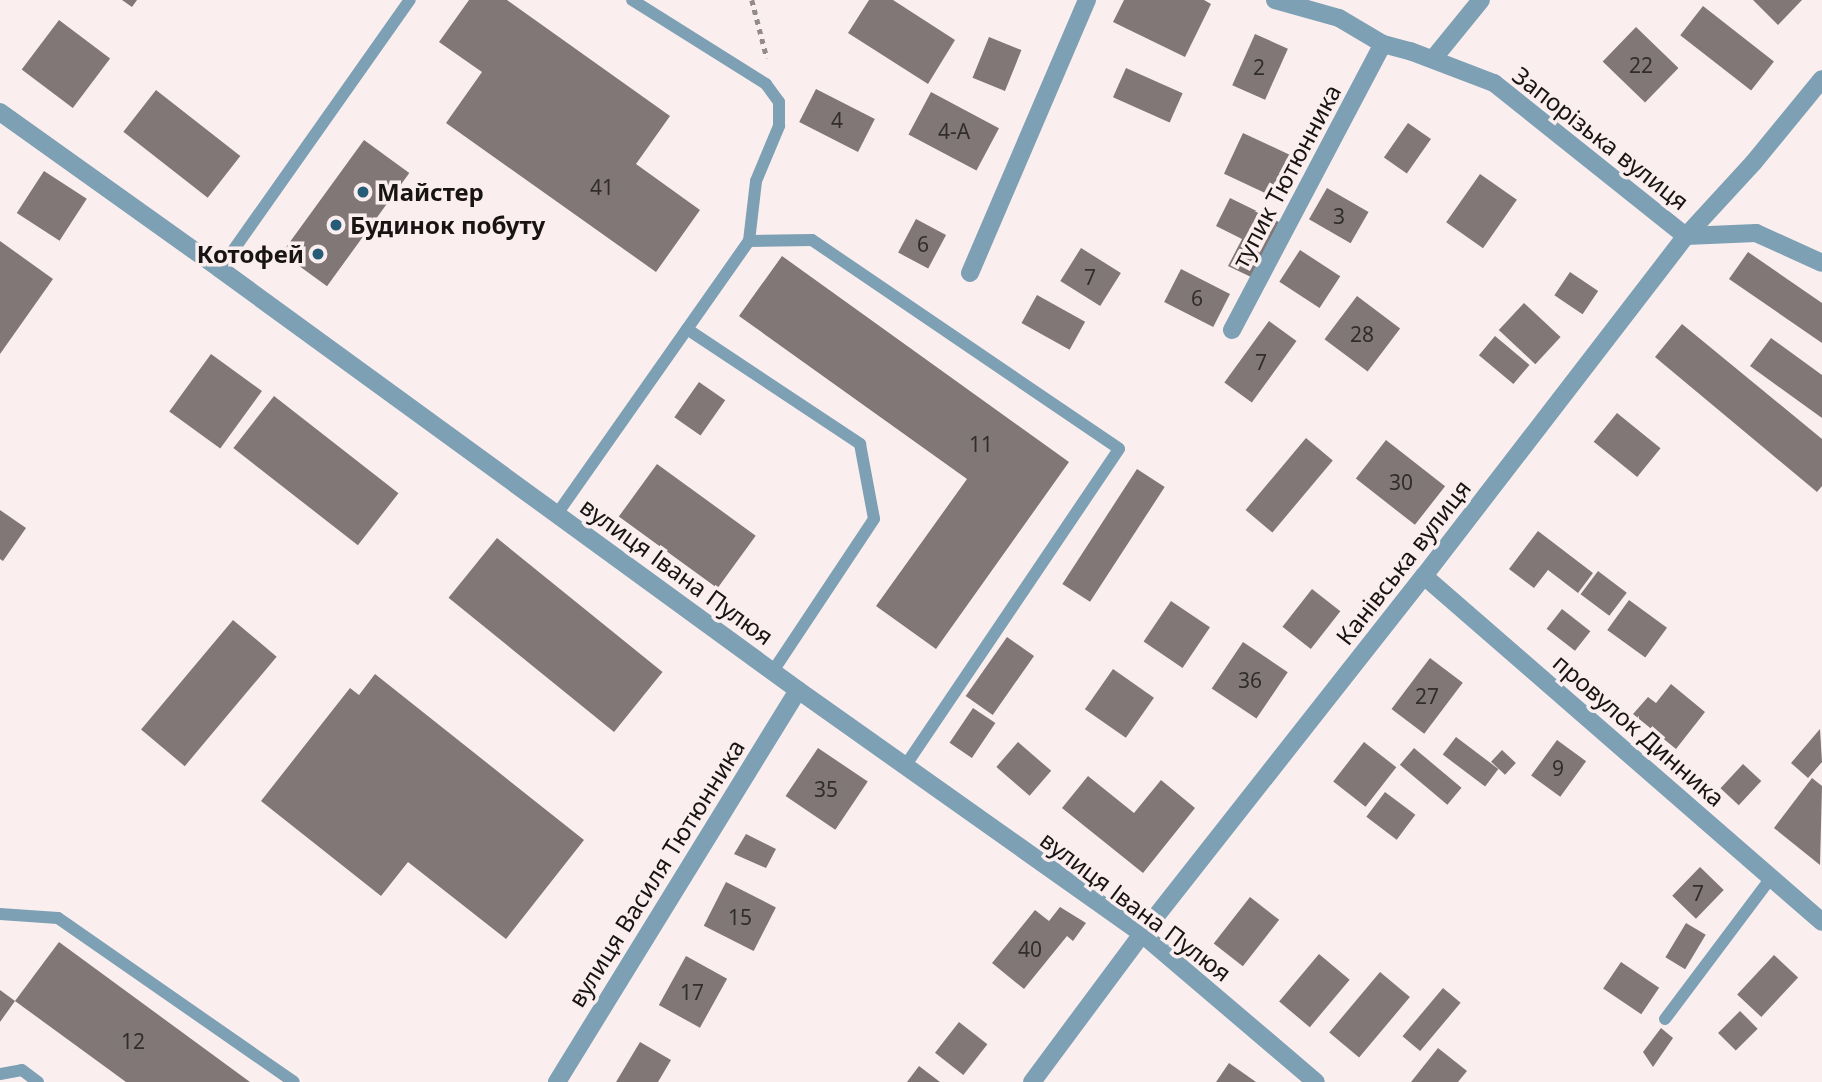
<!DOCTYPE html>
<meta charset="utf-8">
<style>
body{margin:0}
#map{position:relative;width:1822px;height:1082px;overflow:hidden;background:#fbeeee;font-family:"Noto Sans",sans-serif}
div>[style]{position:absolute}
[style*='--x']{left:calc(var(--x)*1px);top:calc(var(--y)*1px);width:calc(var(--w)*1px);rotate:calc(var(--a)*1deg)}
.building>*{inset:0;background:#827777;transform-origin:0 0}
.path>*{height:4.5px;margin-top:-2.25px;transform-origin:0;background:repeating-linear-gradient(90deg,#938a8a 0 5px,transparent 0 10px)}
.service>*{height:12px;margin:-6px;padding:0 6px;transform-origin:6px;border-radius:6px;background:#7da0b4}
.minor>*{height:18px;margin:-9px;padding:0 9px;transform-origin:9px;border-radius:9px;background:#7da0b4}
.dots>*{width:19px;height:19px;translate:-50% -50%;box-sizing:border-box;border:4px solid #fbeeee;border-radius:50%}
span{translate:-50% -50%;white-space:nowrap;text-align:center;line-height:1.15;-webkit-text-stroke:7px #fbeeee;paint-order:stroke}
.number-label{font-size:21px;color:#322d2d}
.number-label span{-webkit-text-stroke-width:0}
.street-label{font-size:24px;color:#181414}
.poi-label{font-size:24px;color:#181414;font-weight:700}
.left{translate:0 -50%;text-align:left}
.right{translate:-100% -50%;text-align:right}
</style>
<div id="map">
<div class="building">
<i style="clip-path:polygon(122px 0,137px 0,132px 7px)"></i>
<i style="clip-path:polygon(469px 0,507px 0,670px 116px,636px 164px,700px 210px,656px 272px,446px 123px,482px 72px,439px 42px)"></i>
<i style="clip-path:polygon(869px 0,893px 0,955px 40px,928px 84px,848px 33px)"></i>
<i style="clip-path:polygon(1124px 0,1204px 0,1211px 4px,1185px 57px,1113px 22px)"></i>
<i style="clip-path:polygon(1753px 0,1802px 0,1778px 25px)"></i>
<i style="left:1703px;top:6px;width:90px;height:37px;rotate:38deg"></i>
<i style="left:59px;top:20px;width:64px;height:62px;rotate:37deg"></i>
<i style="left:1636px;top:27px;width:59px;height:48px;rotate:44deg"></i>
<i style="left:1255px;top:34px;width:36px;height:56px;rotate:24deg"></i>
<i style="left:989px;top:37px;width:35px;height:44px;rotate:22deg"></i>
<i style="left:1126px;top:68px;width:62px;height:32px;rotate:24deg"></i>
<i style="left:816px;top:89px;width:66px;height:37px;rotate:27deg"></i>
<i style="left:156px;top:90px;width:107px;height:53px;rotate:38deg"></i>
<i style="left:931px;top:92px;width:77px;height:48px;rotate:28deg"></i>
<i style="left:1408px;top:123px;width:28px;height:42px;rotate:35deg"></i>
<i style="left:1243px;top:133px;width:59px;height:45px;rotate:25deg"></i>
<i style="left:364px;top:140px;width:56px;height:140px;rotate:36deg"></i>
<i style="left:44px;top:171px;width:51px;height:50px;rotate:33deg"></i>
<i style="left:1480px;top:174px;width:45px;height:59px;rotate:35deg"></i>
<i style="left:1327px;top:188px;width:48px;height:36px;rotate:30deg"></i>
<i style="clip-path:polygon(1230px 198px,1279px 222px,1251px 277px,1228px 266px,1242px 239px,1216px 226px)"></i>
<i style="left:916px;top:219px;width:34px;height:38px;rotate:28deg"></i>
<i style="clip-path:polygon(0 241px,53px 279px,0 354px)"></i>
<i style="left:1081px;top:248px;width:47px;height:39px;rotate:32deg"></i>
<i style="left:1300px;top:250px;width:48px;height:38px;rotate:33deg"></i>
<i style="clip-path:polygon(1748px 252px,1822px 303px,1822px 343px,1729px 279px)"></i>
<i style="clip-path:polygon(782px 256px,1069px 462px,936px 649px,876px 606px,967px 479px,739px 316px)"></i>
<i style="left:1181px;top:269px;width:55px;height:37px;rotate:27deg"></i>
<i style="left:1570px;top:272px;width:34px;height:28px;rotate:34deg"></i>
<i style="left:1037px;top:295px;width:55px;height:32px;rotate:29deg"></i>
<i style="left:1357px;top:296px;width:54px;height:54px;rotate:37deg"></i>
<i style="left:1524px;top:303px;width:50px;height:37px;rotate:43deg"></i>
<i style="left:1269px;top:321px;width:34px;height:76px;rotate:36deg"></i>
<i style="clip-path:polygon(1682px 324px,1822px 439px,1822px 486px,1817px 492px,1655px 357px)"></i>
<i style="left:1495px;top:336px;width:45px;height:25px;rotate:40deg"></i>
<i style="clip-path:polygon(1771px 338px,1822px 375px,1822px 418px,1750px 366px)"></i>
<i style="left:211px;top:354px;width:63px;height:71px;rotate:36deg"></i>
<i style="left:699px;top:382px;width:32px;height:43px;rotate:35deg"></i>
<i style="left:274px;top:396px;width:158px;height:66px;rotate:38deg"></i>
<i style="left:1617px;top:413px;width:56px;height:37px;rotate:39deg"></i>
<i style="left:1306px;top:438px;width:35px;height:94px;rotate:40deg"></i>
<i style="left:1386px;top:440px;width:75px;height:49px;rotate:38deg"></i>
<i style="left:657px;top:464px;width:122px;height:65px;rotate:36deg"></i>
<i style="left:1137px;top:469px;width:33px;height:137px;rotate:33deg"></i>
<i style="clip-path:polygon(0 510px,26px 528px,3px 561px,0 559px)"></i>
<i style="clip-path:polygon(1538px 531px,1593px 573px,1578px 593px,1548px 570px,1534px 588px,1509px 569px)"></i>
<i style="left:497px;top:538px;width:213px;height:77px;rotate:39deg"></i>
<i style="left:1598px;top:571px;width:36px;height:29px;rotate:37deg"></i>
<i style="left:1312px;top:589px;width:36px;height:48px;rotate:38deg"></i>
<i style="left:1629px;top:600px;width:47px;height:37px;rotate:36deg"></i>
<i style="left:1171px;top:601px;width:47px;height:49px;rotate:34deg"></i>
<i style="left:1562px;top:609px;width:36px;height:25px;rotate:38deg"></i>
<i style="left:233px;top:620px;width:57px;height:143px;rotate:40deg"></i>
<i style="left:1007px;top:637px;width:33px;height:72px;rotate:35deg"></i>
<i style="left:1243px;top:642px;width:54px;height:56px;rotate:34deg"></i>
<i style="left:1430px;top:658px;width:41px;height:64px;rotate:37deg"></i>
<i style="left:1113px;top:669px;width:50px;height:49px;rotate:35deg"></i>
<i style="clip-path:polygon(375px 674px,584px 840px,506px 939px,408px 862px,381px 896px,261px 801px,350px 688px,359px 695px)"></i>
<i style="clip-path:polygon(1671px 684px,1705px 712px,1676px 749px,1633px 714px,1648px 697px,1656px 703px)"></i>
<i style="left:973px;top:708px;width:27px;height:42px;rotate:34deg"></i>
<i style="clip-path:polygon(1820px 729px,1822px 762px,1808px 778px,1791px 763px)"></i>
<i style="left:1456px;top:737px;width:53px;height:22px;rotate:37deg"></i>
<i style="left:1557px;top:740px;width:36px;height:44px;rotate:36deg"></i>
<i style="left:1018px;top:742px;width:44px;height:33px;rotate:41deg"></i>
<i style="left:1364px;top:742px;width:41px;height:50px;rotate:38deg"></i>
<i style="left:818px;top:748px;width:60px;height:58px;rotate:34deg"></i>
<i style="left:1414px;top:748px;width:62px;height:22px;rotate:40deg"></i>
<i style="left:1502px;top:750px;width:19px;height:16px;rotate:43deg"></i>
<i style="left:1743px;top:764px;width:25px;height:33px;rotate:43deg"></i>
<i style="clip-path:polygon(1088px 776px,1134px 813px,1161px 780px,1195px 808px,1143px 873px,1062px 808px)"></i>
<i style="clip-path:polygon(1812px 778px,1822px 786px,1820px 865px,1774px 828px)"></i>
<i style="left:1385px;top:792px;width:38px;height:31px;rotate:37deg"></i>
<i style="clip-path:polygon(746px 834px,776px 849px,766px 868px,734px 854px)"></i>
<i style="left:1700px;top:867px;width:33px;height:40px;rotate:44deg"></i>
<i style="left:726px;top:882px;width:56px;height:49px;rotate:27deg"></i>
<i style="left:1250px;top:897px;width:37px;height:59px;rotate:38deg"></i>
<i style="clip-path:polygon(1060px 907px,1086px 923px,1073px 941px,1067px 936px,1024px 989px,992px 963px,1035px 910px,1049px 921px)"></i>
<i style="left:1686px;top:923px;width:23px;height:40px;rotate:31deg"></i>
<i style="clip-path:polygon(59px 942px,250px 1082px,126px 1082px,15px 1001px)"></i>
<i style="left:1319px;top:954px;width:40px;height:62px;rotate:40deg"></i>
<i style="left:1774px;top:955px;width:33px;height:54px;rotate:43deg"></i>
<i style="left:686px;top:956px;width:47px;height:56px;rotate:29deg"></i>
<i style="left:1621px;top:962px;width:46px;height:32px;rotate:34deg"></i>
<i style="left:1380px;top:972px;width:39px;height:79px;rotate:40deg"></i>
<i style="left:1443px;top:988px;width:23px;height:63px;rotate:40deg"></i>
<i style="clip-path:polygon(0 990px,15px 1001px,0 1022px)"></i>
<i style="left:1740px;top:1011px;width:25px;height:31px;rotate:45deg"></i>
<i style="left:959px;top:1022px;width:36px;height:39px;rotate:38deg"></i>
<i style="clip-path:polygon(1661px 1028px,1673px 1038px,1653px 1067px,1643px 1052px)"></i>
<i style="clip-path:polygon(640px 1042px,671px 1060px,658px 1082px,616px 1082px)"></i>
<i style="clip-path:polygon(1438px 1048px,1467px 1071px,1458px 1082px,1411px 1082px)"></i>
<i style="clip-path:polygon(1229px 1063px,1256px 1082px,1216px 1082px)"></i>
<i style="clip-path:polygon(919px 1066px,940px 1082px,907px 1082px)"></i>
</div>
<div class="path">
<i style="--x:752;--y:0;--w:60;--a:75.5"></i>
</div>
<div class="service">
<i style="--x:749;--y:241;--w:63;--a:-0.9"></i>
<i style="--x:812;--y:240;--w:371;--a:34.2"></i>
<i style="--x:1119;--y:449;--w:382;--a:124"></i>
<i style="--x:220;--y:269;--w:329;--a:-54.8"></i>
<i style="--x:687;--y:329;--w:208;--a:33.6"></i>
<i style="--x:860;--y:444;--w:76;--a:79.4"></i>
<i style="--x:874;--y:519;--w:182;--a:123.6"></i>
<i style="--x:557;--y:514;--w:334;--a:-54.9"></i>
<i style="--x:749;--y:241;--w:60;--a:-83.3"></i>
<i style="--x:756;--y:181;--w:60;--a:-67.3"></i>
<i style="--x:779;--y:126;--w:24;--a:-90"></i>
<i style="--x:779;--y:102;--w:22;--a:-126"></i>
<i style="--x:766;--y:84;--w:158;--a:-147.9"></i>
<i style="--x:0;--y:914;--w:58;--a:3.9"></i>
<i style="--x:58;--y:918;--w:287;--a:34.8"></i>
<i style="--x:1665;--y:1019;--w:176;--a:-53.1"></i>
<i style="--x:0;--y:1074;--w:22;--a:-10"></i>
<i style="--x:22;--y:1070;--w:20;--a:37"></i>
</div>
<div class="minor">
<i style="--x:1275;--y:0;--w:66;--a:15.7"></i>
<i style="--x:1339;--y:18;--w:51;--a:30.6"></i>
<i style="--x:1383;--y:44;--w:28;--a:15"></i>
<i style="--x:1410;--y:51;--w:90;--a:20.9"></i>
<i style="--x:1494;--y:83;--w:246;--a:38.6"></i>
<i style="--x:1686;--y:236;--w:70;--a:-2.5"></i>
<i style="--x:1756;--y:233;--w:72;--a:24.4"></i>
<i style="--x:1433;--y:59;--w:76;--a:-50.9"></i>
<i style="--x:0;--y:112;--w:270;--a:35.5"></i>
<i style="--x:220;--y:269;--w:715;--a:36.07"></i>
<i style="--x:798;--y:690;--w:422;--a:35.3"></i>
<i style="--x:1142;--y:934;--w:228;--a:40.4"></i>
<i style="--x:970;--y:273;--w:297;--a:-66.8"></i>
<i style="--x:1232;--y:330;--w:323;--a:-62.2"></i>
<i style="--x:1424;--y:576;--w:527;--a:41"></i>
<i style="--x:557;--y:1082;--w:460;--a:-58.4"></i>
<i style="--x:1032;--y:1082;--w:184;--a:-53.4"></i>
<i style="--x:1142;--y:934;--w:456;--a:-51.8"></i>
<i style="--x:1424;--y:576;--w:429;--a:-52.4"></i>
<i style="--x:1686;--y:236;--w:100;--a:-47.4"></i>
<i style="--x:1754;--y:162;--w:107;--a:-50.7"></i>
</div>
<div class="dots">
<i style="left:363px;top:192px;background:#265c77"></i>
<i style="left:336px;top:225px;background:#265c77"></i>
<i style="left:318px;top:254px;background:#265c77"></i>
</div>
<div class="number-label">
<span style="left:1641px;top:65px">22</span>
<span style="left:1259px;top:67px">2</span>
<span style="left:837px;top:120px">4</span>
<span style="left:954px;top:131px">4-А</span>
<span style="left:602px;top:187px">41</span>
<span style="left:1339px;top:216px">3</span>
<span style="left:923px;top:244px">6</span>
<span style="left:1090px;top:277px">7</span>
<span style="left:1197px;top:298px">6</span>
<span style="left:1362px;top:334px">28</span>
<span style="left:1261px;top:362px">7</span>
<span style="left:981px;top:444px">11</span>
<span style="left:1401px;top:482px">30</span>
<span style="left:1250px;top:680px">36</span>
<span style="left:1427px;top:696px">27</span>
<span style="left:1558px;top:768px">9</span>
<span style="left:826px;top:789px">35</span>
<span style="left:1698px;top:893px">7</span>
<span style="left:740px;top:917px">15</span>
<span style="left:1030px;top:949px">40</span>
<span style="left:692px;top:992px">17</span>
<span style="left:133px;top:1041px">12</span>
</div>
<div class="street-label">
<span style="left:1601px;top:138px;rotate:38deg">Запорізька вулиця</span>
<span style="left:1286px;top:176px;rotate:-62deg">тупик Тютюнника</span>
<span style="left:1403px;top:562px;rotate:-52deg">Канівська вулиця</span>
<span style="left:677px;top:571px;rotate:36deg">вулиця Івана Пулюя</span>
<span style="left:1639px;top:730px;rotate:41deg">провулок Динника</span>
<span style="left:656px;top:873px;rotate:-58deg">вулиця Василя Тютюнника</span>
<span style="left:1136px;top:906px;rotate:37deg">вулиця Івана Пулюя</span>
</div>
<div class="poi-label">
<span class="left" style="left:377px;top:192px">Майстер</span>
<span class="left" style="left:350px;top:225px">Будинок побуту</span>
<span class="right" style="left:304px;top:254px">Котофей</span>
</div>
</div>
